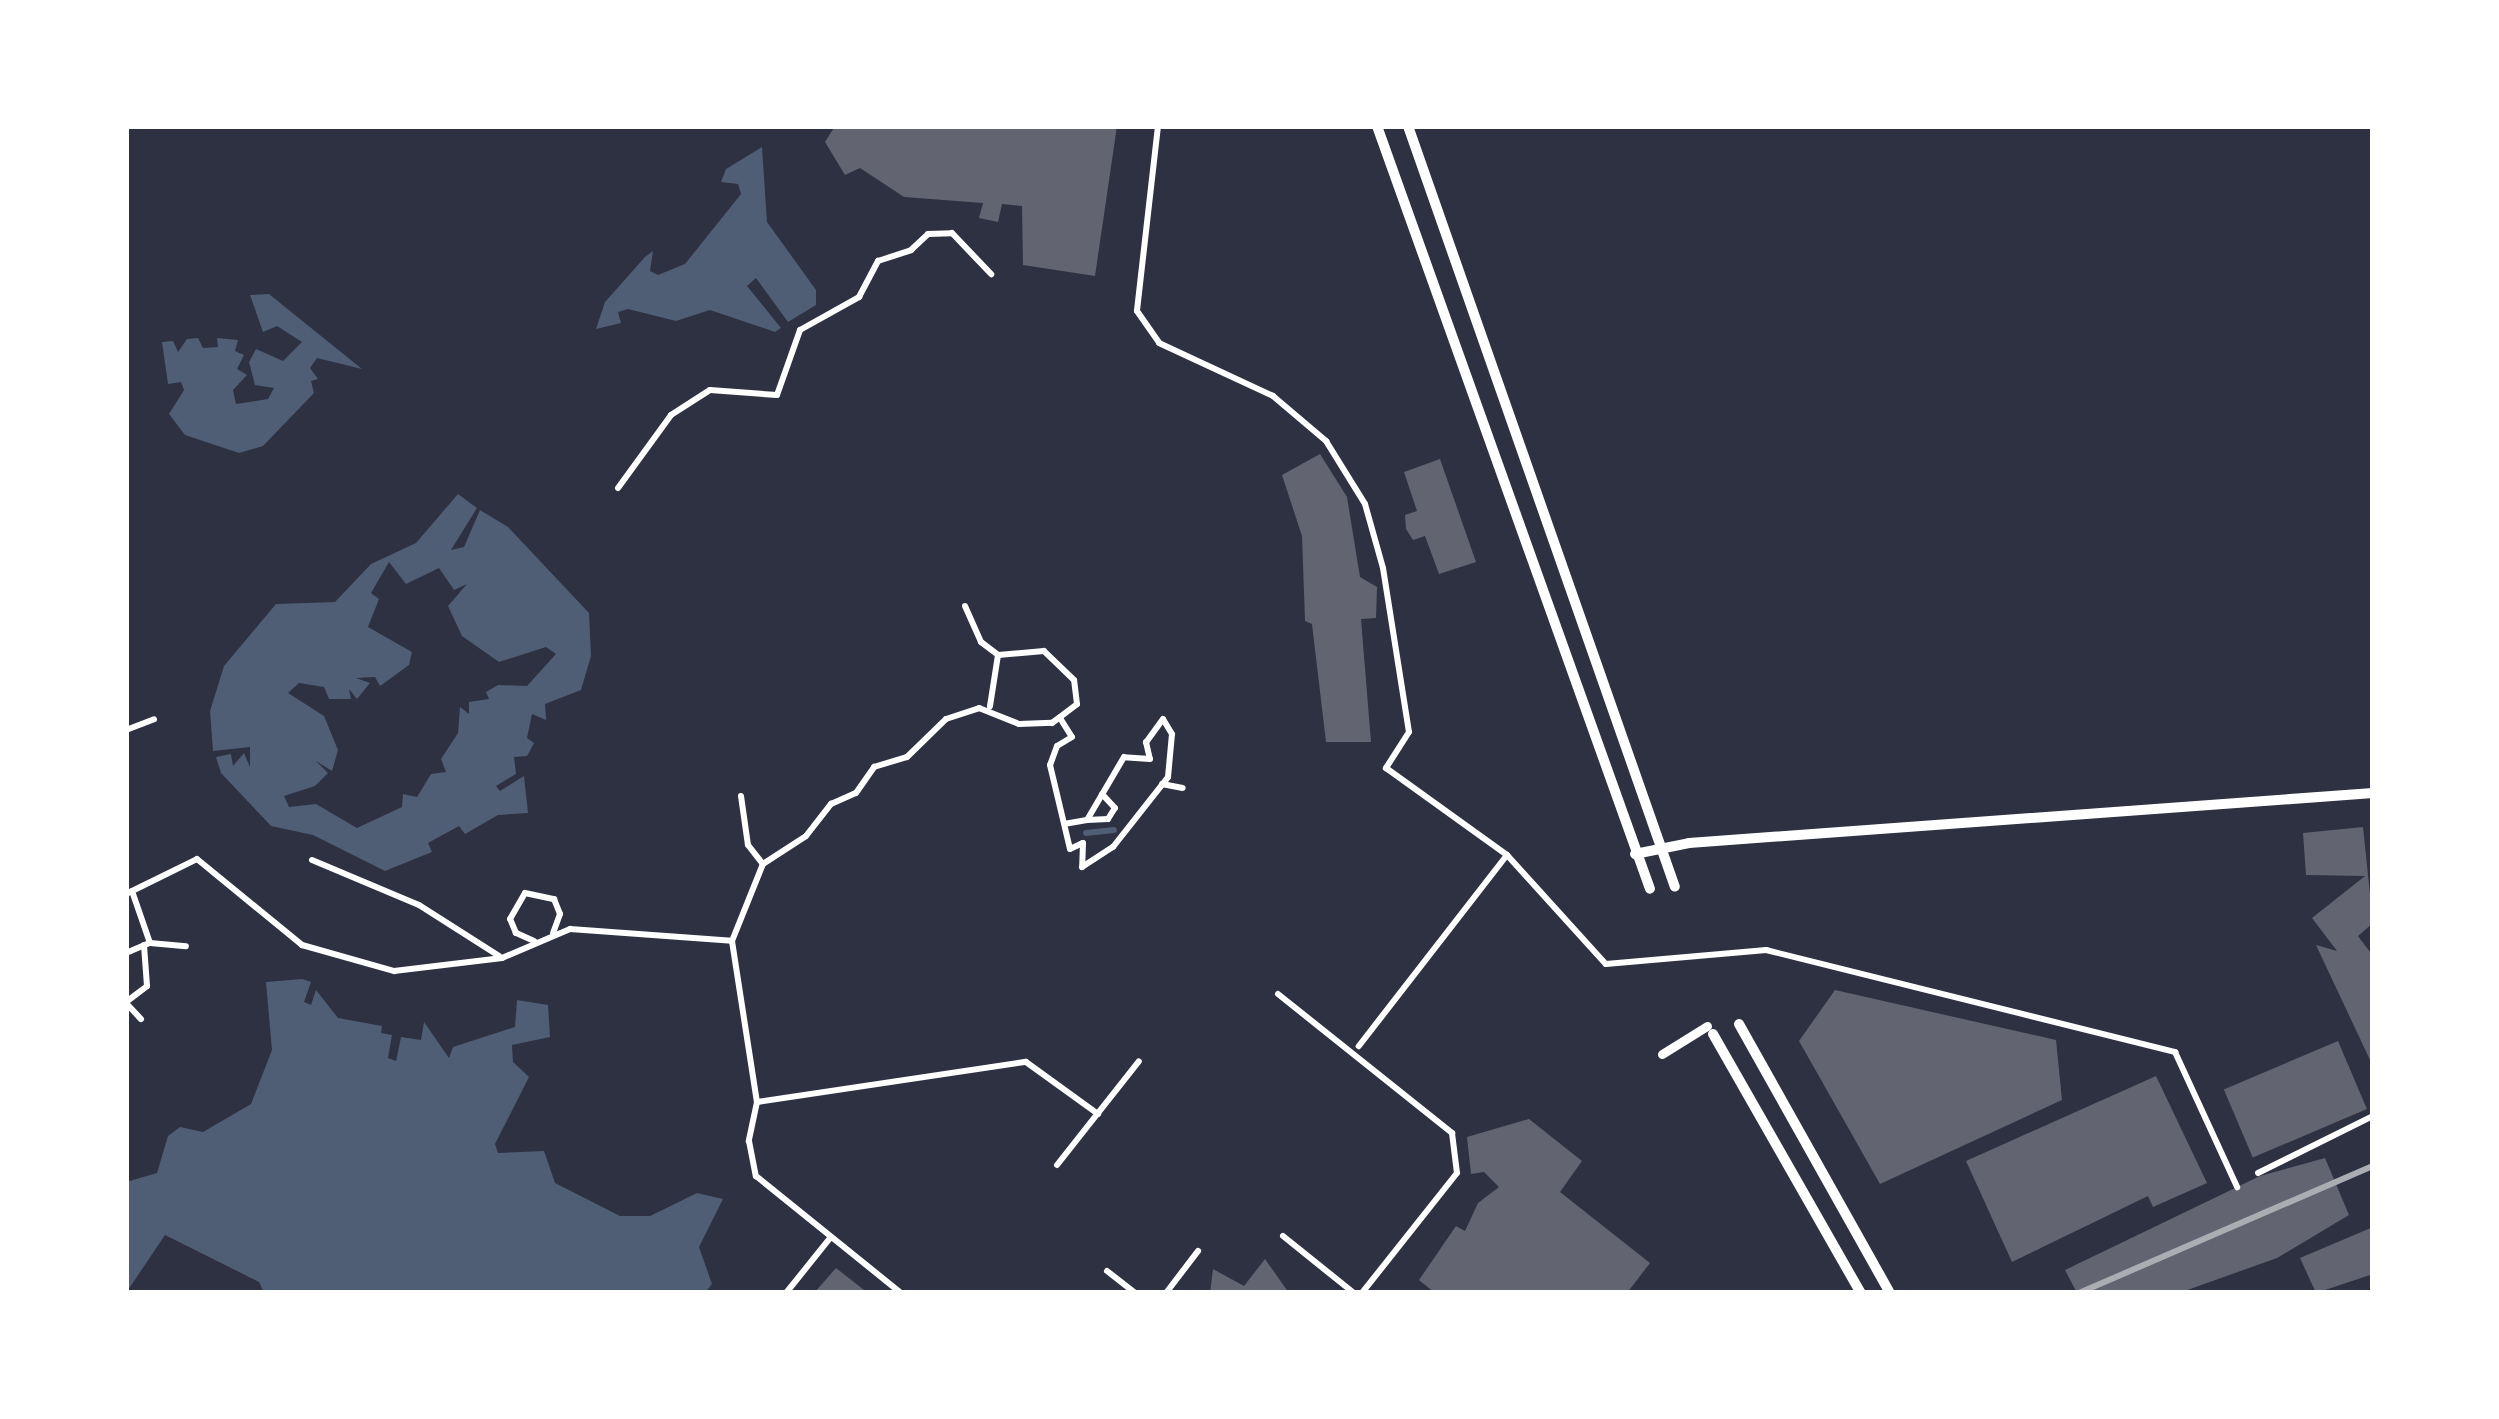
<!DOCTYPE html>
<style>
body{margin:0}
#map{position:relative;width:2499px;height:1419px;overflow:hidden;background:#2d3142;font-family:Bitter,serif}
div>[style]{position:absolute}
[style*='--x']{left:calc(var(--x)*1px);top:calc(var(--y)*1px);width:calc(var(--w)*1px);rotate:calc(var(--a)*1deg)}
.water>*{inset:0;background:#4f5d75}
.stream>*{height:6px;margin:-3px;padding:0 3px;transform-origin:3px;border-radius:3px;background:#4f5d75}
.building>*{inset:0;background:#626471;transform-origin:0 0}
.pedestrian>*{height:6px;margin:-3px;padding:0 3px;transform-origin:3px;border-radius:3px;background:#fff}
.minor>*{height:9px;margin:-4.5px;padding:0 4.5px;transform-origin:4.5px;border-radius:4.5px;background:#fff}
.tertiary>*{height:10px;margin:-5px;padding:0 5px;transform-origin:5px;border-radius:5px;background:#fff}
.rail>*{height:6px;margin:-3px;padding:0 3px;transform-origin:3px;border-radius:3px;background:#abadb3}
span{translate:-50% -50%;white-space:nowrap;text-align:center;line-height:1.15;-webkit-text-stroke:12px #fff;paint-order:stroke}
.frame{position:absolute;inset:0;border:129px solid #fff;pointer-events:none}
</style>
<div id="map">
<div class="water">
<i style="clip-path:polygon(762px 147px,767px 222px,816px 290px,816px 305px,788px 322px,756px 278px,747px 286px,781px 328px,775px 332px,710px 310px,676px 321px,628px 309px,618px 312px,621px 323px,596px 329px,605px 302px,645px 257px,653px 251px,650px 271px,658px 275px,685px 264px,741px 194px,738px 184px,721px 182px,726px 169px)"></i>
<i style="clip-path:polygon(269px 294px,362px 369px,317px 358px,310px 368px,318px 379px,311px 381px,314px 393px,263px 446px,239px 453px,185px 435px,169px 414px,184px 390px,181px 382px,168px 384px,162px 342px,173px 341px,178px 352px,187px 339px,198px 338px,203px 348px,218px 347px,217px 338px,238px 340px,235px 351px,244px 355px,237px 369px,247px 375px,233px 390px,236px 404px,268px 399px,274px 388px,255px 385px,249px 362px,256px 349px,283px 361px,302px 342px,277px 326px,263px 332px,250px 295px)"></i>
<i style="clip-path:polygon(evenodd,458px 494px,477px 508px,451px 550px,464px 547px,480px 510px,508px 527px,589px 613px,591px 656px,581px 690px,545px 704px,546px 720px,532px 714px,527px 738px,534px 743px,527px 756px,514px 757px,516px 774px,496px 786px,500px 791px,524px 776px,528px 813px,498px 815px,465px 834px,459px 826px,428px 843px,432px 852px,385px 871px,313px 835px,271px 826px,221px 773px,216px 757px,231px 754px,233px 766px,244px 753px,250px 767px,250px 747px,213px 751px,210px 711px,224px 666px,276px 604px,335px 602px,371px 564px,416px 543px,458px 494px,389px 562px,406px 584px,439px 568px,454px 590px,467px 584px,448px 606px,462px 636px,499px 662px,546px 647px,556px 654px,527px 686px,498px 685px,486px 692px,489px 699px,469px 702px,469px 714px,460px 707px,458px 733px,441px 759px,446px 772px,431px 774px,417px 797px,403px 794px,402px 807px,357px 828px,316px 804px,289px 807px,284px 796px,315px 786px,328px 773px,316px 761px,332px 771px,338px 750px,324px 716px,288px 693px,299px 683px,324px 687px,329px 699px,351px 699px,349px 689px,357px 699px,370px 683px,356px 678px,375px 677px,380px 686px,409px 665px,412px 652px,368px 627px,379px 599px,371px 593px,389px 562px)"></i>
<i style="clip-path:polygon(302px 979px,311px 982px,304px 1002px,311px 1005px,316px 990px,338px 1018px,382px 1026px,381px 1033px,392px 1035px,388px 1058px,396px 1061px,401px 1037px,421px 1040px,424px 1022px,449px 1058px,453px 1047px,515px 1027px,517px 1000px,548px 1005px,550px 1037px,512px 1045px,513px 1062px,529px 1077px,495px 1144px,498px 1153px,544px 1151px,555px 1183px,620px 1216px,650px 1216px,697px 1193px,723px 1199px,699px 1247px,712px 1284px,705px 1293px,264px 1293px,259px 1282px,165px 1235px,126px 1293px,126px 1182px,157px 1173px,168px 1136px,180px 1127px,203px 1132px,251px 1104px,272px 1050px,266px 982px)"></i>
</div>
<div class="stream">
<i style="--x:1086;--y:833;--w:28;--a:-6"></i>
</div>
<div class="building">
<i style="clip-path:polygon(835px 126px,1117px 126px,1095px 276px,1023px 265px,1022px 206px,1002px 204px,998px 222px,979px 218px,983px 203px,904px 197px,860px 168px,845px 175px,825px 142px)"></i>
<i style="clip-path:polygon(1320px 454px,1347px 497px,1360px 577px,1377px 587px,1376px 618px,1361px 619px,1371px 742px,1326px 742px,1312px 624px,1305px 621px,1302px 536px,1282px 475px)"></i>
<i style="clip-path:polygon(1440px 459px,1476px 562px,1439px 574px,1425px 536px,1413px 540px,1406px 529px,1405px 515px,1417px 511px,1404px 472px)"></i>
<i style="clip-path:polygon(2363px 827px,2373px 923px,2358px 936px,2373px 956px,2370px 1060px,2316px 945px,2337px 951px,2312px 918px,2365px 876px,2306px 875px,2303px 833px)"></i>
<i style="clip-path:polygon(1835px 990px,2056px 1040px,2062px 1100px,1880px 1184px,1799px 1041px)"></i>
<i style="left:2338px;top:1041px;width:74px;height:124px;rotate:67deg"></i>
<i style="clip-path:polygon(2156px 1076px,2207px 1183px,2153px 1207px,2148px 1196px,2012px 1262px,1966px 1161px)"></i>
<i style="clip-path:polygon(1529px 1119px,1582px 1161px,1560px 1192px,1650px 1263px,1627px 1293px,1435px 1293px,1419px 1280px,1456px 1226px,1465px 1231px,1478px 1203px,1499px 1187px,1484px 1172px,1471px 1174px,1467px 1137px)"></i>
<i style="clip-path:polygon(2325px 1158px,2349px 1215px,2277px 1258px,2179px 1293px,2077px 1293px,2065px 1270px,2260px 1176px)"></i>
<i style="clip-path:polygon(2373px 1227px,2373px 1274px,2316px 1293px,2300px 1258px)"></i>
<i style="clip-path:polygon(1265px 1259px,1289px 1293px,1210px 1293px,1213px 1269px,1244px 1286px)"></i>
<i style="clip-path:polygon(836px 1268px,868px 1293px,814px 1293px)"></i>
</div>
<div class="pedestrian">
<i style="--x:1158;--y:126;--w:186;--a:96.5"></i>
<i style="--x:1137;--y:311;--w:39;--a:55"></i>
<i style="--x:1159;--y:343;--w:126;--a:24.9"></i>
<i style="--x:1273;--y:396;--w:70;--a:40.3"></i>
<i style="--x:1326;--y:441;--w:74;--a:58.2"></i>
<i style="--x:1365;--y:504;--w:66;--a:74.3"></i>
<i style="--x:1383;--y:568;--w:166;--a:81"></i>
<i style="--x:1409;--y:732;--w:43;--a:122.6"></i>
<i style="--x:1386;--y:768;--w:149;--a:35.7"></i>
<i style="--x:1507;--y:855;--w:242;--a:127.8"></i>
<i style="--x:618;--y:488;--w:90;--a:-54"></i>
<i style="--x:671;--y:415;--w:46;--a:-32.7"></i>
<i style="--x:710;--y:390;--w:67;--a:4.3"></i>
<i style="--x:777;--y:395;--w:69;--a:-70.5"></i>
<i style="--x:800;--y:330;--w:68;--a:-29.2"></i>
<i style="--x:859;--y:297;--w:41;--a:-62.2"></i>
<i style="--x:878;--y:261;--w:35;--a:-18"></i>
<i style="--x:911;--y:250;--w:23;--a:-43"></i>
<i style="--x:928;--y:234;--w:24;--a:-2"></i>
<i style="--x:952;--y:233;--w:57;--a:46.4"></i>
<i style="--x:965;--y:606;--w:39;--a:66"></i>
<i style="--x:981;--y:642;--w:21;--a:37"></i>
<i style="--x:1060;--y:718;--w:22;--a:58"></i>
<i style="--x:1072;--y:737;--w:17;--a:149"></i>
<i style="--x:1057;--y:746;--w:20;--a:110"></i>
<i style="--x:1050;--y:765;--w:86;--a:76.6"></i>
<i style="--x:1070;--y:849;--w:14;--a:-25"></i>
<i style="--x:1083;--y:843;--w:24;--a:92"></i>
<i style="--x:1082;--y:867;--w:37;--a:-33"></i>
<i style="--x:1113;--y:847;--w:89;--a:-51.8"></i>
<i style="--x:1168;--y:777;--w:43;--a:-84.7"></i>
<i style="--x:1172;--y:734;--w:17;--a:-121"></i>
<i style="--x:1163;--y:719;--w:29;--a:126"></i>
<i style="--x:1146;--y:742;--w:17;--a:77"></i>
<i style="--x:1150;--y:759;--w:26;--a:-176"></i>
<i style="--x:1124;--y:757;--w:73;--a:120.4"></i>
<i style="--x:1087;--y:820;--w:22;--a:170"></i>
<i style="--x:126;--y:730;--w:30;--a:-21"></i>
<i style="--x:1162;--y:784;--w:21;--a:11"></i>
<i style="--x:741;--y:796;--w:49;--a:81.9"></i>
<i style="--x:748;--y:845;--w:24;--a:52"></i>
<i style="--x:1087;--y:820;--w:21;--a:-3"></i>
<i style="--x:1108;--y:819;--w:13;--a:-58"></i>
<i style="--x:1115;--y:808;--w:19;--a:-133"></i>
<i style="--x:1507;--y:855;--w:147;--a:47.8"></i>
<i style="--x:1606;--y:964;--w:161;--a:-5"></i>
<i style="--x:1766;--y:950;--w:422;--a:14"></i>
<i style="--x:2175;--y:1052;--w:149;--a:65.3"></i>
<i style="--x:312;--y:860;--w:116;--a:22.8"></i>
<i style="--x:419;--y:905;--w:95;--a:32.5"></i>
<i style="--x:132;--y:891;--w:55;--a:70.9"></i>
<i style="--x:126;--y:894;--w:79;--a:-26.2"></i>
<i style="--x:197;--y:859;--w:136;--a:39.3"></i>
<i style="--x:302;--y:945;--w:96;--a:15.8"></i>
<i style="--x:394;--y:971;--w:109;--a:-6.9"></i>
<i style="--x:502;--y:958;--w:74;--a:-23.1"></i>
<i style="--x:570;--y:929;--w:162;--a:4.2"></i>
<i style="--x:534;--y:941;--w:20;--a:-156"></i>
<i style="--x:516;--y:933;--w:15;--a:-113"></i>
<i style="--x:510;--y:919;--w:30;--a:-60"></i>
<i style="--x:525;--y:893;--w:30;--a:12"></i>
<i style="--x:554;--y:899;--w:16;--a:68"></i>
<i style="--x:560;--y:914;--w:20;--a:110"></i>
<i style="--x:732;--y:941;--w:83;--a:-68.1"></i>
<i style="--x:763;--y:864;--w:51;--a:-33.1"></i>
<i style="--x:806;--y:836;--w:41;--a:-52"></i>
<i style="--x:831;--y:804;--w:27;--a:-24"></i>
<i style="--x:856;--y:793;--w:32;--a:-55"></i>
<i style="--x:874;--y:767;--w:34;--a:-17"></i>
<i style="--x:907;--y:757;--w:54;--a:-44.3"></i>
<i style="--x:946;--y:719;--w:35;--a:-18"></i>
<i style="--x:979;--y:708;--w:43;--a:21.8"></i>
<i style="--x:1019;--y:724;--w:33;--a:-2"></i>
<i style="--x:1052;--y:723;--w:31;--a:-37"></i>
<i style="--x:1077;--y:704;--w:24;--a:-97"></i>
<i style="--x:1074;--y:680;--w:42;--a:-136"></i>
<i style="--x:1044;--y:651;--w:46;--a:175"></i>
<i style="--x:998;--y:655;--w:52;--a:98.9"></i>
<i style="--x:732;--y:941;--w:163;--a:81.2"></i>
<i style="--x:757;--y:1102;--w:40;--a:102"></i>
<i style="--x:749;--y:1141;--w:36;--a:79"></i>
<i style="--x:756;--y:1176;--w:186;--a:38.9"></i>
<i style="--x:126;--y:953;--w:26;--a:-23"></i>
<i style="--x:150;--y:943;--w:36;--a:5"></i>
<i style="--x:1278;--y:994;--w:223;--a:38.6"></i>
<i style="--x:1452;--y:1133;--w:40;--a:82.9"></i>
<i style="--x:1457;--y:1173;--w:153;--a:128.4"></i>
<i style="--x:126;--y:1002;--w:26;--a:-37"></i>
<i style="--x:147;--y:986;--w:41;--a:-94.2"></i>
<i style="--x:126;--y:1003;--w:22;--a:47"></i>
<i style="--x:757;--y:1102;--w:272;--a:-8.5"></i>
<i style="--x:1026;--y:1062;--w:89;--a:35.8"></i>
<i style="--x:1057;--y:1165;--w:132;--a:-51.7"></i>
<i style="--x:2258;--y:1173;--w:128;--a:-26.4"></i>
<i style="--x:1283;--y:1236;--w:91;--a:38.8"></i>
<i style="--x:1107;--y:1271;--w:36;--a:38"></i>
<i style="--x:786;--y:1293;--w:70;--a:-51.3"></i>
<i style="--x:1166;--y:1293;--w:53;--a:-52.7"></i>
</div>
<div class="minor">
<i style="--x:1662;--y:1054;--w:53;--a:-31.9"></i>
</div>
<div class="tertiary">
<i style="--x:1377;--y:126;--w:810;--a:70.31"></i>
<i style="--x:1408;--y:126;--w:806;--a:70.67"></i>
<i style="--x:1635;--y:854;--w:55;--a:-11.5"></i>
<i style="--x:1689;--y:843;--w:686;--a:-4.18"></i>
<i style="--x:1739;--y:1024;--w:308;--a:60.7"></i>
<i style="--x:1713;--y:1034;--w:298;--a:60.3"></i>
</div>
<div class="rail">
<i style="--x:2079;--y:1293;--w:320;--a:-23.4"></i>
</div>
<div class="frame"></div>
</div>
